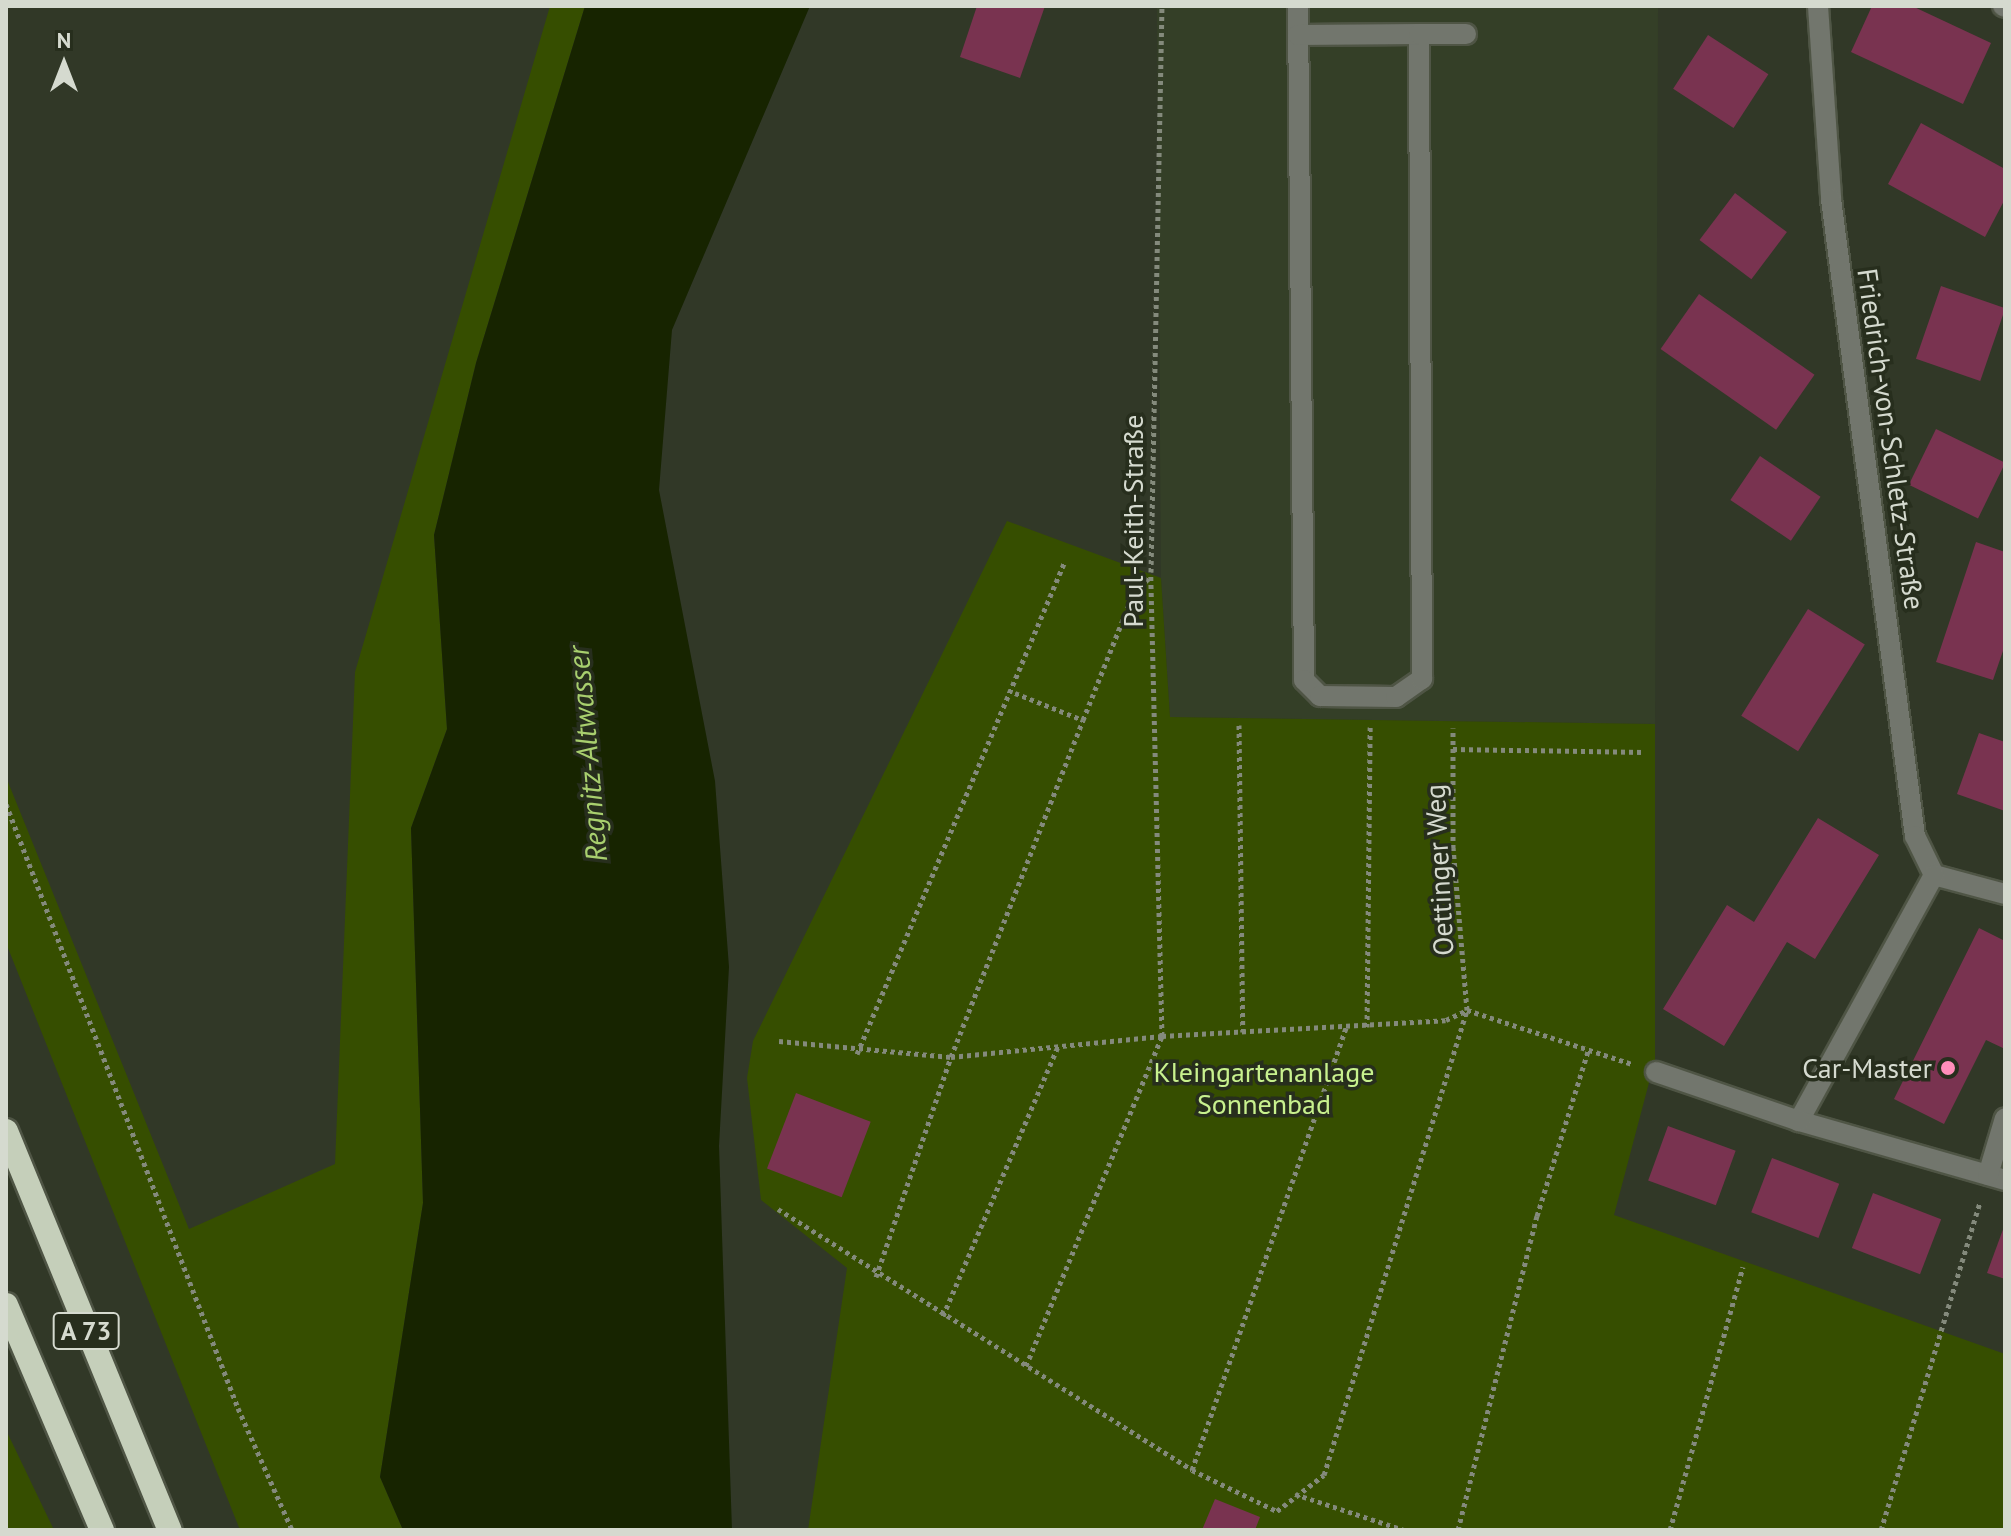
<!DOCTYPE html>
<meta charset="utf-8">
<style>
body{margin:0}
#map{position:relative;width:2011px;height:1536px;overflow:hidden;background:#313827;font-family:"PT Sans",sans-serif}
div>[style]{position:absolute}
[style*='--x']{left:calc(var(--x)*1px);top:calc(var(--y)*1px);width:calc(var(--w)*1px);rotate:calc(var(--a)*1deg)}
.built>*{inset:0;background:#343f27}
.green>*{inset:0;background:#364e00}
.water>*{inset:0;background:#172400}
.building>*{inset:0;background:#793350;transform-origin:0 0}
.path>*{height:5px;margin-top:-2.5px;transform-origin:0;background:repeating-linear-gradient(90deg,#848a7c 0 4px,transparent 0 8px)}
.roads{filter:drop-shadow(2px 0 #4f5545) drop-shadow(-2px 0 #4f5545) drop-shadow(0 2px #4f5545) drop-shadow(0 -2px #4f5545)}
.minor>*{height:20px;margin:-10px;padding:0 10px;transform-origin:10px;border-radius:10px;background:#72766d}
.highway>*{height:24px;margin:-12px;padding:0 12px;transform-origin:12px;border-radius:12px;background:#c5cfba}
.dots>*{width:22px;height:22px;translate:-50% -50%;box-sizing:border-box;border:4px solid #272e1d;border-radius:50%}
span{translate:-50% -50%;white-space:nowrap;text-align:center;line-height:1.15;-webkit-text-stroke:7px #272e1d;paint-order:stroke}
.shield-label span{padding:2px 6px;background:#272e1d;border:2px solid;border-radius:6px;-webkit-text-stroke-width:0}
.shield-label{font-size:26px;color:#d5dacf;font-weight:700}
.street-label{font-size:28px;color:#d5dacf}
.poi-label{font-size:28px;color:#d5dacf}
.right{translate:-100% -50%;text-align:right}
.park-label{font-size:28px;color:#c8f18e}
.water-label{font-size:30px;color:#a8cf6e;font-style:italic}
.frame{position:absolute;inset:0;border:8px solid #d5dacf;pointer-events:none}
.north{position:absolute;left:24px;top:24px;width:80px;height:80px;-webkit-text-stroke:6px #272e1d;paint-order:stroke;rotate:0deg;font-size:22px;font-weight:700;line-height:32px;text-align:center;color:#d5dacf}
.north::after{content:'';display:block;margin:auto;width:28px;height:36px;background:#d5dacf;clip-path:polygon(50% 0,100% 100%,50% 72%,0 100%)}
</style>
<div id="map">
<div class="built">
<i style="clip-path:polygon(1157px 6px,1658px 6px,1655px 724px,1170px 717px,1161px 578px)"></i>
</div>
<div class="green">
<i style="clip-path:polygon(550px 6px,585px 6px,476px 363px,434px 535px,447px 729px,411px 828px,423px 1203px,380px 1477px,403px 1530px,240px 1530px,6px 943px,6px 777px,189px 1229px,335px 1164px,355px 672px)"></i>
<i style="clip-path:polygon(1007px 521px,1161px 578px,1170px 717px,1655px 724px,1655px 1060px,1614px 1215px,2005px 1354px,2005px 1530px,808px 1530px,847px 1268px,761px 1200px,747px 1078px,753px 1041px)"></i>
<i style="clip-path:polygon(6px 1430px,54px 1530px,6px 1530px)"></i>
</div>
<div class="water">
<i style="clip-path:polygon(585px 6px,810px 6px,672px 330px,659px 490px,715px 781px,729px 967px,719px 1146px,732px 1530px,403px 1530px,380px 1477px,423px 1203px,411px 828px,447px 729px,434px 535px,476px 363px)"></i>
</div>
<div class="building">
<i style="clip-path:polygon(977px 6px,1045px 6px,1020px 78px,960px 57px)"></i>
<i style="clip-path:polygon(1872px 6px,1912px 6px,1991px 43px,1963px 104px,1851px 52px)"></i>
<i style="left:1708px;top:35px;width:72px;height:64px;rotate:33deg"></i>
<i style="clip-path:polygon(1921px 123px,2005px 169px,2005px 199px,1985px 237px,1888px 184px)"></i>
<i style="left:1735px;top:193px;width:65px;height:59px;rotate:37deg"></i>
<i style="left:1941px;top:286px;width:68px;height:77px;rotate:19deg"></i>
<i style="left:1699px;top:294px;width:141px;height:67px;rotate:35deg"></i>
<i style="left:1936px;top:429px;width:77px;height:62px;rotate:26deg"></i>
<i style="left:1760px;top:456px;width:73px;height:53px;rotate:34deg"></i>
<i style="clip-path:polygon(1976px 542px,2005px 552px,2005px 645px,1993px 680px,1936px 662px)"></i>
<i style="left:1808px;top:609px;width:67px;height:126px;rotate:32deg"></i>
<i style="clip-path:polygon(1979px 733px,2005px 742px,2005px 811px,1957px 794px)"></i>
<i style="clip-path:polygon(1818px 818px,1879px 855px,1815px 959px,1787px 942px,1724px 1046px,1663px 1009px,1727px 905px,1754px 922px)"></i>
<i style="clip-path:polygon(1979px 928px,2005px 941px,2005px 1049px,1986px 1040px,1944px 1124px,1894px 1099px)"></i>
<i style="left:796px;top:1093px;width:80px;height:81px;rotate:21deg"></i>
<i style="left:1668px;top:1126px;width:72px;height:58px;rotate:20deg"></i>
<i style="left:1772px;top:1158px;width:72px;height:58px;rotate:21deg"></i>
<i style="left:1873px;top:1193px;width:73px;height:59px;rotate:21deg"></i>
<i style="clip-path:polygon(2005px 1224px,2005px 1279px,1987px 1273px)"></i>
<i style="clip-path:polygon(1215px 1499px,1260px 1517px,1255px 1530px,1202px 1530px)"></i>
</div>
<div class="path">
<i style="--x:1015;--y:693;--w:73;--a:21.7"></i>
<i style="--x:1239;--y:725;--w:307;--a:89.3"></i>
<i style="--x:1453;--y:749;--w:191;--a:0.9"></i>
<i style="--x:6;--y:804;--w:647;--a:68.99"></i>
<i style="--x:238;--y:1408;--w:133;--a:66.1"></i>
<i style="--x:1367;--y:1027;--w:300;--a:-89.4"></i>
<i style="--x:779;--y:1041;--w:173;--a:5.3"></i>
<i style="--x:951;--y:1057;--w:212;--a:-5.7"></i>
<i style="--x:1162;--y:1036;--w:284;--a:-3.2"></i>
<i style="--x:1446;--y:1020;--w:23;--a:-25"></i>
<i style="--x:1467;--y:1010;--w:174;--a:18.1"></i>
<i style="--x:857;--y:1054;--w:535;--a:-67.12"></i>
<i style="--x:778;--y:1209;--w:489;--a:32.2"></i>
<i style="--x:1192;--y:1470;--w:94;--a:25.8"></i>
<i style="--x:1277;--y:1511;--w:59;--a:-37.5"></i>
<i style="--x:1324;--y:1475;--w:486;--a:-72.9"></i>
<i style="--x:1467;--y:1010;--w:163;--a:-94.9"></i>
<i style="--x:1453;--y:848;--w:120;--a:-90"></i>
<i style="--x:876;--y:1277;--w:232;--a:-71.2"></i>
<i style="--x:951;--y:1057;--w:362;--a:-68.6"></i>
<i style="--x:1083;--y:720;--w:138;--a:-68.3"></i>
<i style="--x:1134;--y:592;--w:23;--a:-43"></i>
<i style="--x:943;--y:1316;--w:293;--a:-66.9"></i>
<i style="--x:1026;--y:1366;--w:357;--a:-67.6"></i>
<i style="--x:1162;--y:1036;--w:464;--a:-91.4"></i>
<i style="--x:1151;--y:572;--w:566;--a:-88.89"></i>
<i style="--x:1192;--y:1470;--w:469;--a:-70.8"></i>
<i style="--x:1295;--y:1494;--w:115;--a:18.3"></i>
<i style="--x:1458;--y:1530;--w:324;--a:-75.9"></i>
<i style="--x:1537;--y:1216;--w:176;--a:-72.8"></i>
<i style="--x:1670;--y:1530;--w:273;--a:-74.5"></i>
<i style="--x:1881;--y:1530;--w:343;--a:-73.2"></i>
</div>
<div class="roads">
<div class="minor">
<i style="--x:1298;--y:6;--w:674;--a:89.49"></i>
<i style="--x:1304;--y:680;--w:23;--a:45"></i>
<i style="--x:1320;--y:696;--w:76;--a:0.8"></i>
<i style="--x:1396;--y:697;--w:32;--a:-35"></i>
<i style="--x:1422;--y:679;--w:645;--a:-90.27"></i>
<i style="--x:1419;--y:34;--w:121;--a:179.5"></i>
<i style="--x:1818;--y:6;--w:193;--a:86.1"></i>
<i style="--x:1831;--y:199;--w:643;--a:82.49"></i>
<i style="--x:1915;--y:836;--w:43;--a:64"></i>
<i style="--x:1934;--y:875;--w:73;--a:15"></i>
<i style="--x:2003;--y:6;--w:2;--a:27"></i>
<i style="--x:1419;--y:34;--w:47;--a:0"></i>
<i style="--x:1934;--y:875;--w:281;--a:118.8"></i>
<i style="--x:1799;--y:1121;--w:214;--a:16"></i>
<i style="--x:1656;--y:1072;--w:151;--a:18.9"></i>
<i style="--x:1988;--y:1175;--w:59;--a:-73.4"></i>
</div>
<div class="highway">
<i style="--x:6;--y:1131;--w:431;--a:67.7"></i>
<i style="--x:6;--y:1305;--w:245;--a:66.9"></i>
</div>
</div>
<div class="dots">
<i style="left:1948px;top:1068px;background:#ff8eba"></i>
</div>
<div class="shield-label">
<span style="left:86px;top:1331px">A 73</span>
</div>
<div class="street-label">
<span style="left:1891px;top:439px;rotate:82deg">Friedrich-von-Schletz-Straße</span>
<span style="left:1133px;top:521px;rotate:-90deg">Paul-Keith-Straße</span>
<span style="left:1439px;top:870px;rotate:-93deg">Oettinger Weg</span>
</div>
<div class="poi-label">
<span class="right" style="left:1932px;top:1068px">Car-Master</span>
</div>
<div class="park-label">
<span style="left:1264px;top:1088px">Kleingartenanlage<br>Sonnenbad</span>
</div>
<div class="water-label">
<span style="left:587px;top:754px;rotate:-95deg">Regnitz-Altwasser</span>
</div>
<div class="frame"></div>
<div class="north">N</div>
</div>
